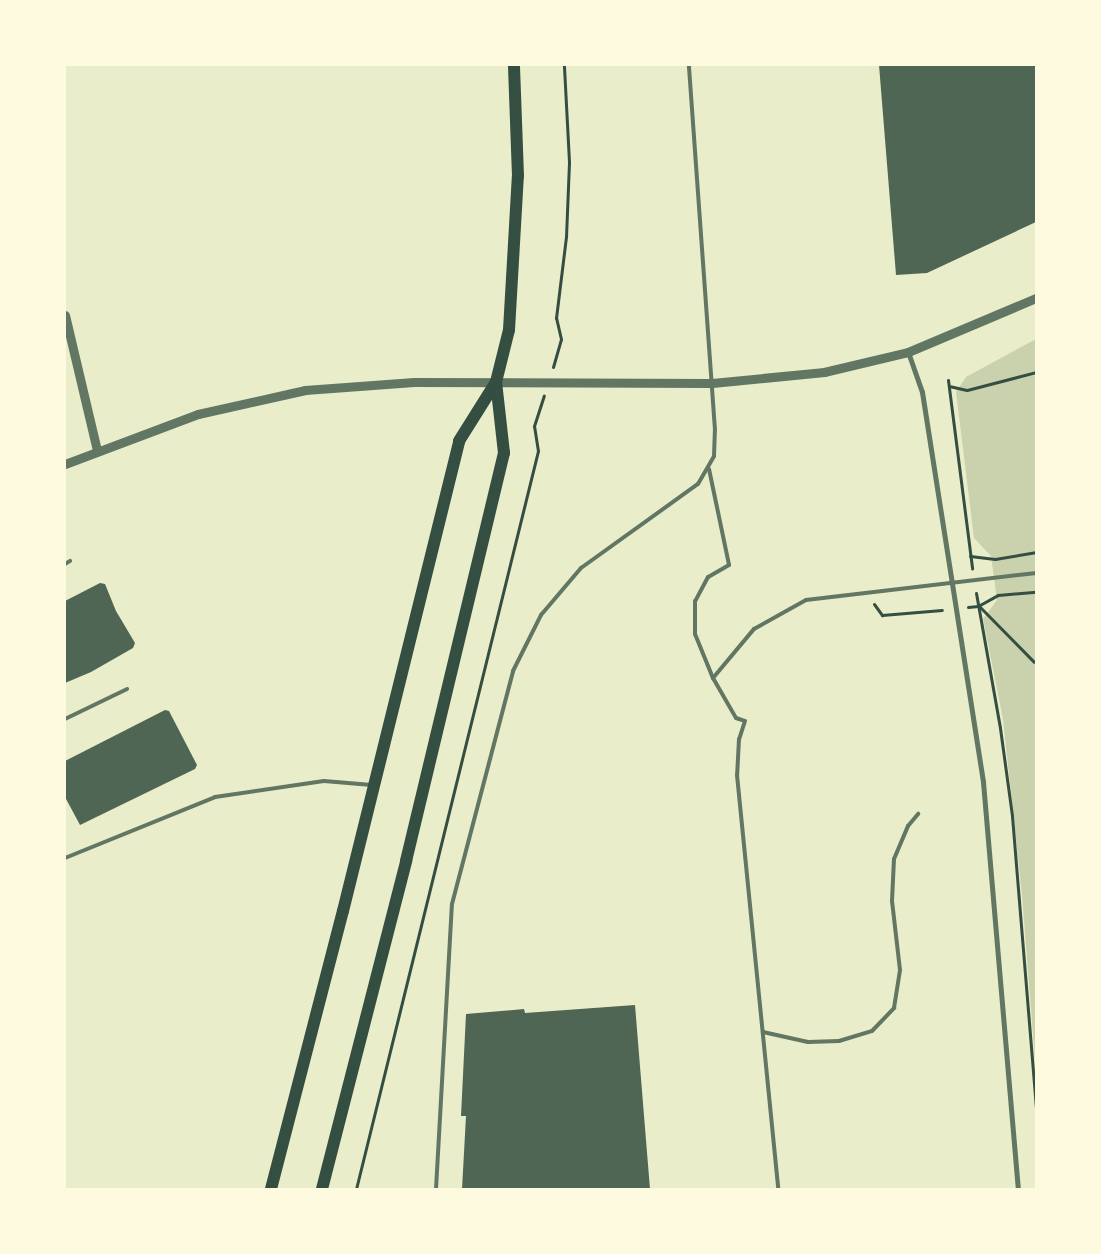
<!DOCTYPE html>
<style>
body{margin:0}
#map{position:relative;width:1101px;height:1254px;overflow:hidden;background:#e9edc9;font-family:Ubuntu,sans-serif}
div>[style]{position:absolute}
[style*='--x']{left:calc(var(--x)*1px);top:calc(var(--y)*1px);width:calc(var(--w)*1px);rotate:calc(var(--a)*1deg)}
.green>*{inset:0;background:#cad2ad}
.building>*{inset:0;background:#4f6655}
.path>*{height:3px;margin:-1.5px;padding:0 1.5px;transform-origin:1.5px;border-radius:1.5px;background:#344e41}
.service>*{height:4px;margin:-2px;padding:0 2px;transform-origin:2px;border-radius:2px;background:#617663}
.minor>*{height:5px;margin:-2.5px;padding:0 2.5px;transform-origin:2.5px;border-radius:2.5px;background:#617663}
.tertiary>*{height:9px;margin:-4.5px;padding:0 4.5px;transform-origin:4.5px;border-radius:4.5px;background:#617663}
.primary>*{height:12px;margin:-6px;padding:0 6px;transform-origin:6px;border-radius:6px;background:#344e41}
span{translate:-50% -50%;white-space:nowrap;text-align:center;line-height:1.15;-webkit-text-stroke:4px #fefae0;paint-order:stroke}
.frame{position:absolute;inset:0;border:66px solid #fefae0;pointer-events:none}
</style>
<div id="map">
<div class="green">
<i style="clip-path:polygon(1036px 339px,1036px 1072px,1022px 895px,1003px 719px,983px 619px,997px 600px,991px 556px,974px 538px,956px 392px,966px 377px)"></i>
</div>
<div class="building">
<i style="clip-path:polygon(879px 65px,1036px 65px,1036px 222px,927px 273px,896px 275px)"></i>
<i style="clip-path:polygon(100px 583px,105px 584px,116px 611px,135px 643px,133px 648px,91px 672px,65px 683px,65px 601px)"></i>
<i style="clip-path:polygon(165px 710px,169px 711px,197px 765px,195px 769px,80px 825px,65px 797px,65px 761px)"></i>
<i style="clip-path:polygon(635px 1005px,650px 1189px,462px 1189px,466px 1116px,461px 1116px,466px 1014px,524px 1009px,525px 1013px)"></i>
</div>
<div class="path">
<i style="--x:553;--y:367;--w:29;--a:-74"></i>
<i style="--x:561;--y:339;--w:22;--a:-103"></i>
<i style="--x:556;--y:318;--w:82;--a:-83"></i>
<i style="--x:566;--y:237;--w:75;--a:-87.7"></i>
<i style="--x:569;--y:162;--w:97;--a:-93"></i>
<i style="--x:948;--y:380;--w:190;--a:82.7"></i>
<i style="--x:949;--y:386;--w:18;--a:13"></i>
<i style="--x:967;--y:390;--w:71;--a:-14.6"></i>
<i style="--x:970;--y:556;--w:25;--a:7"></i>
<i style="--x:995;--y:559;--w:42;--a:-9.7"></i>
<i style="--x:976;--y:593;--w:137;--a:79.9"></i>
<i style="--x:1000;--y:728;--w:89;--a:82.2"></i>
<i style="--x:1012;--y:816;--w:293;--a:85.3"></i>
<i style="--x:874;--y:604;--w:14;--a:54"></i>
<i style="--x:882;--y:615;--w:60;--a:-4.8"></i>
<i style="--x:979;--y:606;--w:78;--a:45.5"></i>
<i style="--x:968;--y:607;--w:10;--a:-6"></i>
<i style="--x:978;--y:606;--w:23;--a:-29"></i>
<i style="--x:998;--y:595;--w:38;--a:-5"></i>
<i style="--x:356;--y:1189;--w:760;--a:-76.15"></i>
<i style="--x:538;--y:451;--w:25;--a:-99"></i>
<i style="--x:534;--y:426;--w:32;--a:-72"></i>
</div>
<div class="service">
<i style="--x:709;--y:469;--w:98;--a:78.2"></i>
<i style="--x:729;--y:565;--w:24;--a:150"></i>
<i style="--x:708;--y:577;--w:27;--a:118"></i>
<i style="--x:695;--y:601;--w:33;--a:90"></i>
<i style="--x:695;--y:634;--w:48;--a:67.8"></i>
<i style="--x:713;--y:678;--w:46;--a:60.1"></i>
<i style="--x:736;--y:718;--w:9;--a:18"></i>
<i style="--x:745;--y:721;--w:19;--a:108"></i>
<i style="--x:739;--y:739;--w:36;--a:93"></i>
<i style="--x:737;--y:775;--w:416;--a:84.3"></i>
<i style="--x:65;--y:564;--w:6;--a:-31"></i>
<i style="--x:713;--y:678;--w:64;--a:-50.1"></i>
<i style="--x:754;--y:629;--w:60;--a:-29.1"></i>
<i style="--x:806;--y:600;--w:232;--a:-6.7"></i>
<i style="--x:65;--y:719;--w:69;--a:-25.8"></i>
<i style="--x:65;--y:858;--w:162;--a:-22.1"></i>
<i style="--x:215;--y:797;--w:110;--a:-8.4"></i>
<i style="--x:324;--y:781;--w:48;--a:4.8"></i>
<i style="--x:763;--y:1032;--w:46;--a:12.5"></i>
<i style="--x:808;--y:1042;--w:31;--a:-2"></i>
<i style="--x:839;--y:1041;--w:34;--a:-17"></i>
<i style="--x:872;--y:1031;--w:32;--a:-46"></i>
<i style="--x:894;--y:1008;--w:38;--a:-81"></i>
<i style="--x:900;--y:970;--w:69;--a:-96.6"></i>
<i style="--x:892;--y:901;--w:42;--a:-87.3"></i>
<i style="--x:894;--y:859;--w:36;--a:-67"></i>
<i style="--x:908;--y:826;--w:16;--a:-50"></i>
<i style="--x:436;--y:1189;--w:285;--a:-86.8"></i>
<i style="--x:452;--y:904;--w:241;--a:-75.3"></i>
<i style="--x:513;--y:671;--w:63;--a:-63.4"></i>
<i style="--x:541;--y:615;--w:62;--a:-49.6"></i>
<i style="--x:581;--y:568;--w:144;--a:-35.7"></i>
<i style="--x:698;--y:484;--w:32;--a:-60"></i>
<i style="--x:714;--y:456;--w:26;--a:-88"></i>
<i style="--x:715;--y:430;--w:366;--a:-94.1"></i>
</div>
<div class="minor">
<i style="--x:908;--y:352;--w:42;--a:70.7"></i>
<i style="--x:922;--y:392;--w:395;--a:81.1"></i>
<i style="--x:983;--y:782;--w:409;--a:85.1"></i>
</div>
<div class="tertiary">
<i style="--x:65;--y:315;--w:139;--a:76.7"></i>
<i style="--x:65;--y:464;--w:142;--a:-20.6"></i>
<i style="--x:198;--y:414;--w:110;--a:-12.6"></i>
<i style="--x:305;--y:390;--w:109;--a:-4.2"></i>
<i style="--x:414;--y:382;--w:298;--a:0.2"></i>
<i style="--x:712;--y:383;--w:113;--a:-5.6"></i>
<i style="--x:824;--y:372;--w:86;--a:-13.4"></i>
<i style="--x:908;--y:352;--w:139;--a:-22.9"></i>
</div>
<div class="primary">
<i style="--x:271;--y:1189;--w:287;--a:-75.5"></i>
<i style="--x:343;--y:911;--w:484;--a:-76.1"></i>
<i style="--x:459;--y:441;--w:70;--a:-57.9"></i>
<i style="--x:496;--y:382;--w:54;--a:-76"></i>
<i style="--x:509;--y:330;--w:154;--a:-86.7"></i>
<i style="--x:518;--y:176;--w:111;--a:-92.1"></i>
<i style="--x:322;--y:1189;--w:339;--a:-75.6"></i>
<i style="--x:406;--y:861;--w:420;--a:-76.5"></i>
<i style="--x:504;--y:453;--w:71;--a:-96.4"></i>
</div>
<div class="frame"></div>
</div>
